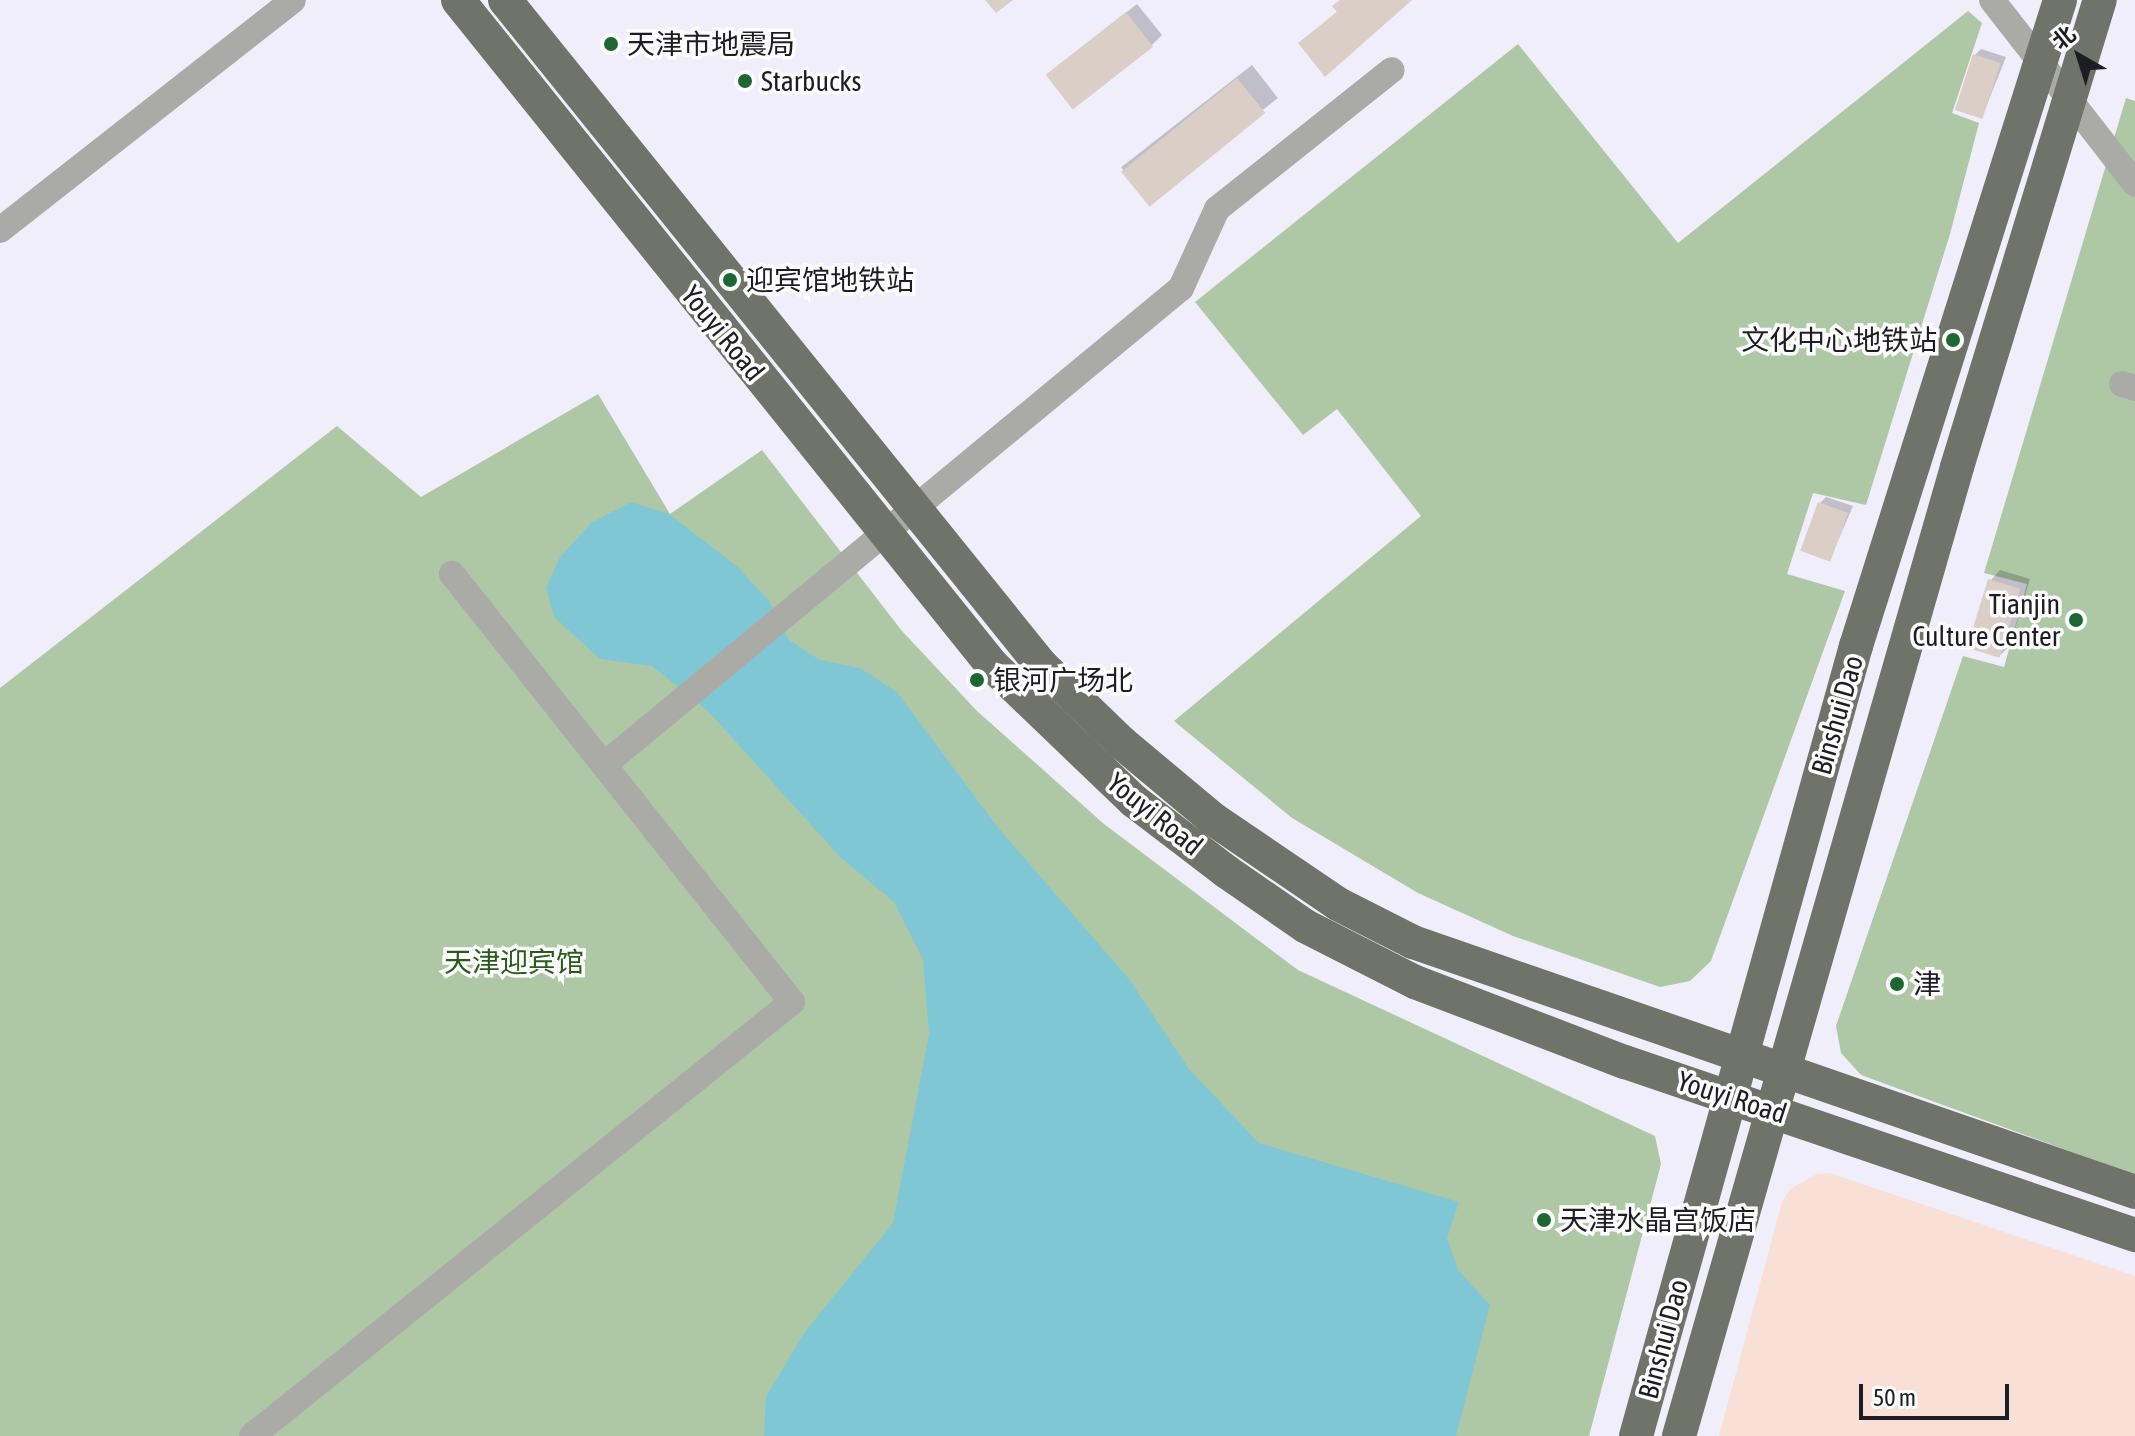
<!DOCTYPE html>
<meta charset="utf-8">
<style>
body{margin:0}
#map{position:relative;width:2135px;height:1436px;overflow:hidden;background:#f0eefb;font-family:"Asap Condensed","Noto Sans SC",sans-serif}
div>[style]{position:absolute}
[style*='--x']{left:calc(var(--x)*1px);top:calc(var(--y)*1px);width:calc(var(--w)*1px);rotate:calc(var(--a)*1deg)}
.commercial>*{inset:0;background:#f8e0d6}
.green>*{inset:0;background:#aec8a6}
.water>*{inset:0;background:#80c7d5}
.shadow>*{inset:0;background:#0003;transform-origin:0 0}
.building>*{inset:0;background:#dbcec7;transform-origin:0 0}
.minor>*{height:26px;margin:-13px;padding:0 13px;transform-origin:13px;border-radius:13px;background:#aaaba6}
.major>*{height:34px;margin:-17px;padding:0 17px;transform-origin:17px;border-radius:17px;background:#707369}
.dots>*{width:22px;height:22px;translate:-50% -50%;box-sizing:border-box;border:4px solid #fdfdfd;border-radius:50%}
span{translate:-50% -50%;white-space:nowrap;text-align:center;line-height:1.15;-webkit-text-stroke:7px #fdfdfd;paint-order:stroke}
.poi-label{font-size:28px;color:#1e1d22}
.left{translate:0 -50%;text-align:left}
.right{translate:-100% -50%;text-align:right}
.street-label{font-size:28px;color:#1e1d22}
.park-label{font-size:28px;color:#2c5a1e}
.north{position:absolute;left:2039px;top:16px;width:80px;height:80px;-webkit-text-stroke:6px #fdfdfd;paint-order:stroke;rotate:321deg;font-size:22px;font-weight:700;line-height:32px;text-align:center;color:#1e1d22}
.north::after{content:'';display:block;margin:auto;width:28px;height:36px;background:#1e1d22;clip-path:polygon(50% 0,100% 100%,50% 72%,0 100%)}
.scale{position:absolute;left:1859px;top:1384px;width:150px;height:36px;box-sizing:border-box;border:4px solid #1e1d22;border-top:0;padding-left:10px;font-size:24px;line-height:28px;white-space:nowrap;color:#1e1d22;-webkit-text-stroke:6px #fdfdfd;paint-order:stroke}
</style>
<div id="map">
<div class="commercial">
<i style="clip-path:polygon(1830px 1173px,2135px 1276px,2135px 1436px,1719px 1436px,1782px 1202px,1790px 1189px,1817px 1174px)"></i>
</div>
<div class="green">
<i style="clip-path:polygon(1968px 11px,1982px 23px,1952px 113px,1979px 123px,1950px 234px,1866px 505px,1813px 493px,1787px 574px,1845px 591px,1711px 961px,1690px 981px,1660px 987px,1513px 936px,1418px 893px,1292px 818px,1174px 721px,1421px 516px,1337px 409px,1303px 435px,1195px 302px,1518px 44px,1678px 243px)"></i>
<i style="clip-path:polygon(2126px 98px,2135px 101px,2135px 1175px,1861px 1075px,1841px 1053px,1836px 1026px,1963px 656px,2004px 667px,2027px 584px,1984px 573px)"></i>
<i style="clip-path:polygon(598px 394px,670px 514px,762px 450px,902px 631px,977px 711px,1104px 824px,1298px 970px,1655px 1136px,1661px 1164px,1589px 1436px,0 1436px,0 688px,337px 426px,421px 497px)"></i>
</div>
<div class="water">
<i style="clip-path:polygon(631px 502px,669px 514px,738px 567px,769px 601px,789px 640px,820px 660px,860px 668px,897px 692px,996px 825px,1129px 979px,1189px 1069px,1259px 1143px,1459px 1202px,1447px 1238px,1458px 1270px,1490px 1305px,1456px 1436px,764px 1436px,766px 1397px,804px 1333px,893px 1223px,929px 1034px,923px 959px,894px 902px,841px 858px,708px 711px,652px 666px,600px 659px,554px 617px,546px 588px,560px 557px,591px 523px)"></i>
</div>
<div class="shadow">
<i style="clip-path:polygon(1341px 0,1409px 0,1326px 74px,1301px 43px,1338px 11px)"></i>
<i style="clip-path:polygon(1137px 4px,1162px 35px,1152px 45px,1059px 66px)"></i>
<i style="clip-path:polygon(1981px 49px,2006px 57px,1982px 117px,1975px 55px)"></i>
<i style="left:1252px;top:65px;width:42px;height:166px;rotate:52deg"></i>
<i style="clip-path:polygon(1826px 497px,1853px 506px,1830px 559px,1820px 503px)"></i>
<i style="clip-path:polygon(2000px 570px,2030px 579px,2010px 646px,1999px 656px,1990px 581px)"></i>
</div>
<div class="building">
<i style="clip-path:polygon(985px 0,1013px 0,996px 13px)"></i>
<i style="clip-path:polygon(1340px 0,1412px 0,1325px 77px,1298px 43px,1337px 12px,1332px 6px)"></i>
<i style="left:1126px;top:12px;width:44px;height:102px;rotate:52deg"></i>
<i style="left:1973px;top:54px;width:29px;height:59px;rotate:18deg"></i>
<i style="left:1237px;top:78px;width:45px;height:149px;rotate:51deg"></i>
<i style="left:1818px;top:502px;width:32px;height:52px;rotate:20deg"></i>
<i style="left:1988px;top:579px;width:34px;height:72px;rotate:17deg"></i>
</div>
<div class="minor">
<i style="--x:1992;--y:0;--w:233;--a:52.1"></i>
<i style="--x:0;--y:230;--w:372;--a:-38.1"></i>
<i style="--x:2122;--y:384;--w:14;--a:17"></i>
<i style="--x:605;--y:764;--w:747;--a:-39.57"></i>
<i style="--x:1181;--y:288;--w:87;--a:-65.5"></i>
<i style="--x:1217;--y:209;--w:223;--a:-38.5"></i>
<i style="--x:252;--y:1436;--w:693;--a:-38.79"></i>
<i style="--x:792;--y:1002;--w:547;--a:-128.46"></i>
</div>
<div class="major">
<i style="--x:458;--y:0;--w:853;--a:51.24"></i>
<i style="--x:992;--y:665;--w:197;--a:43.8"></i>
<i style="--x:1134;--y:801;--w:117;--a:37.4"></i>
<i style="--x:1227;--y:872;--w:95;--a:34.7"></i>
<i style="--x:1305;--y:926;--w:123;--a:27"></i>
<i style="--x:1415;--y:982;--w:225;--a:20.9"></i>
<i style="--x:1625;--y:1062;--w:539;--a:18.74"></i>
<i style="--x:505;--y:0;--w:854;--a:51.13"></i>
<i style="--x:1041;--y:665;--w:112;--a:43.9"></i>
<i style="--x:1122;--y:743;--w:119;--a:39.9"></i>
<i style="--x:1213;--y:819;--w:151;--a:34.2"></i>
<i style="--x:1338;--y:904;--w:84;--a:26.9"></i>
<i style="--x:1413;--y:942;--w:764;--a:19.1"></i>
<i style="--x:1636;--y:1436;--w:820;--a:-74.44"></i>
<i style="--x:1856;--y:646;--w:677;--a:-72.47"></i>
<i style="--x:1679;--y:1436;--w:1008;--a:-73.99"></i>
<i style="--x:1957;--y:467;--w:488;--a:-73"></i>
</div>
<div class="dots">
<i style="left:611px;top:44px;background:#1e6633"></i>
<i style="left:745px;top:81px;background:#1e6633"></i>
<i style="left:730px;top:280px;background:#1e6633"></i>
<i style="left:1953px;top:340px;background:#1e6633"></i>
<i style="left:2076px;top:620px;background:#1e6633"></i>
<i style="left:977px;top:680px;background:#1e6633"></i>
<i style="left:1897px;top:984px;background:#1e6633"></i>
<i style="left:1544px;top:1220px;background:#1e6633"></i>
</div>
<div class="poi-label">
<span class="left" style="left:627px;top:44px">天津市地震局</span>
<span class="left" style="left:761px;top:81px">Starbucks</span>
<span class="left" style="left:746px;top:280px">迎宾馆地铁站</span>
<span class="right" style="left:1937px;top:340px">文化中心地铁站</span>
<span class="right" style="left:2060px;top:620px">Tianjin<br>Culture Center</span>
<span class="left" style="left:993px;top:680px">银河广场北</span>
<span class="left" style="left:1913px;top:984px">津</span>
<span class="left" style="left:1560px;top:1220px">天津水晶宫饭店</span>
</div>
<div class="street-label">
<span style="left:723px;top:333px;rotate:51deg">Youyi Road</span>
<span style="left:1837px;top:715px;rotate:-74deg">Binshui Dao</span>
<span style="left:1155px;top:814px;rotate:39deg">Youyi Road</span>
<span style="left:1732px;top:1097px;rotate:18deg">Youyi Road</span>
<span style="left:1663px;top:1339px;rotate:-75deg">Binshui Dao</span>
</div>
<div class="park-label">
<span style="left:514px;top:962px">天津迎宾馆</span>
</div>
<div class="north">北</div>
<div class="scale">50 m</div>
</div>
